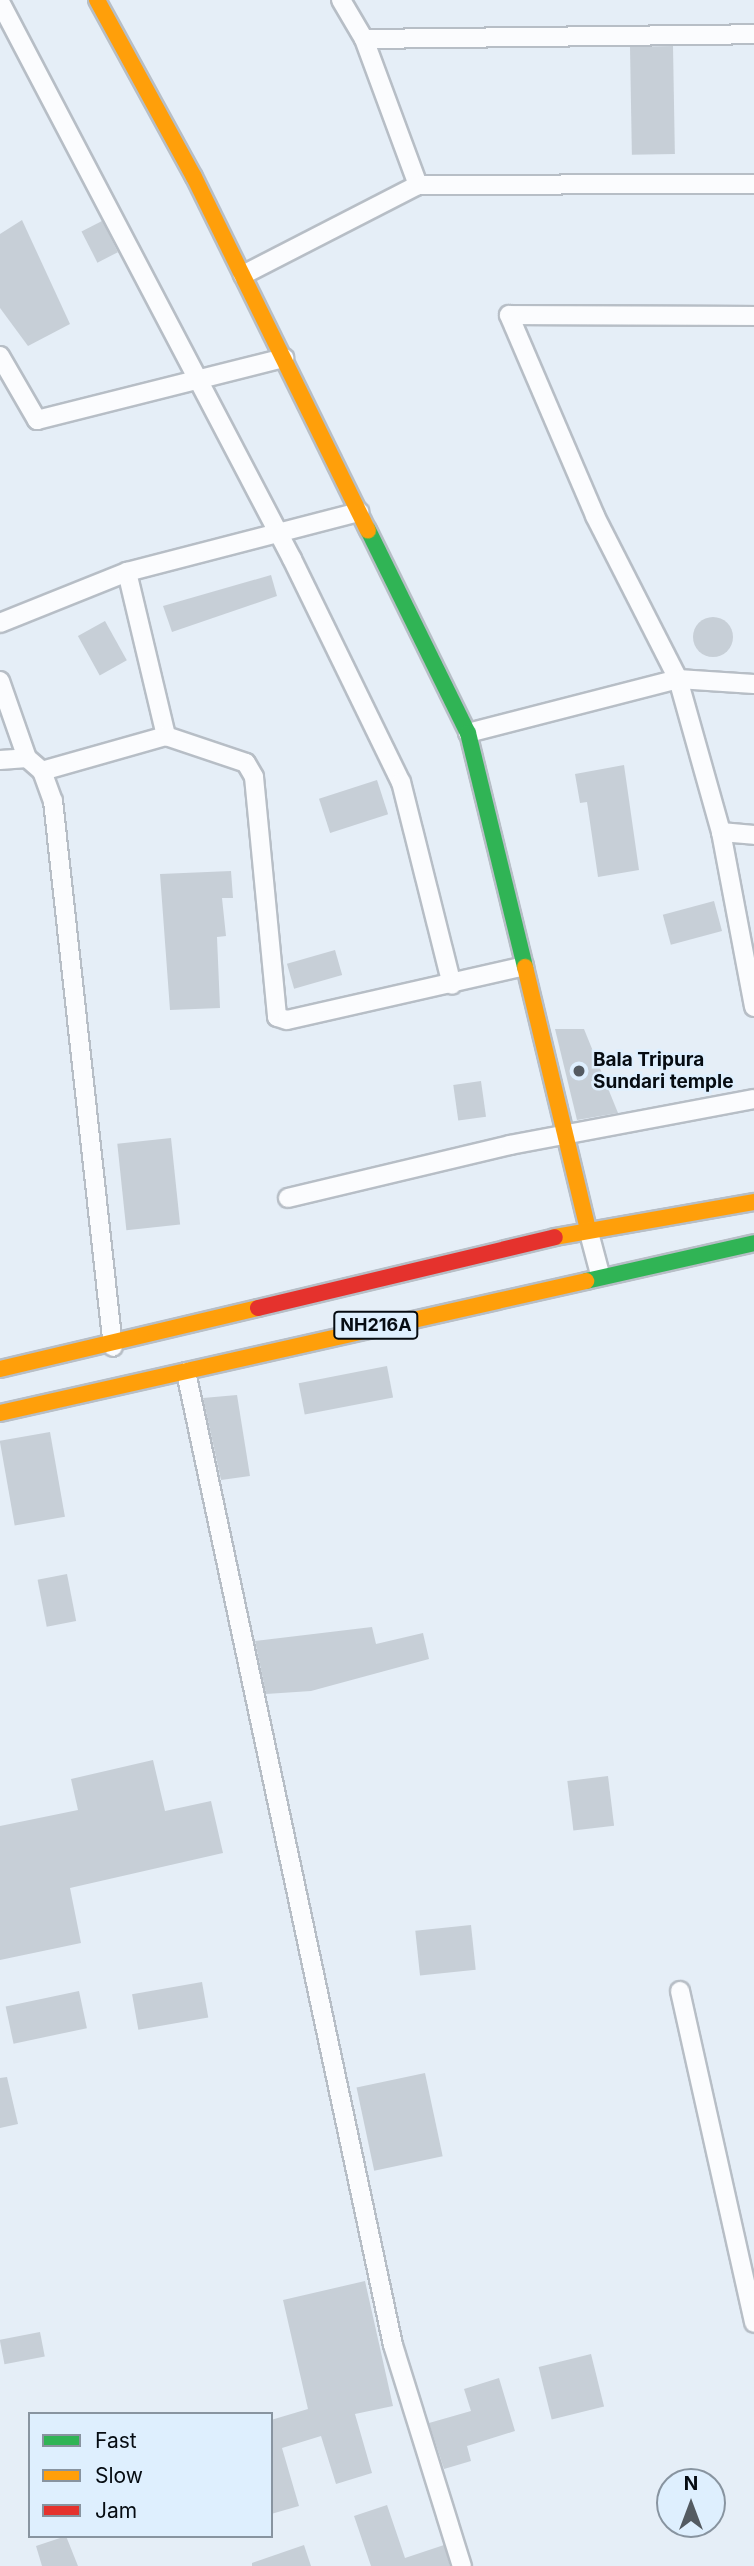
<!DOCTYPE html>
<style>
body{margin:0}
#map{position:relative;width:754px;height:2566px;overflow:hidden;background:#e5eef7;font-family:Inter,sans-serif}
div>[style]{position:absolute}
[style*='--x']{left:calc(var(--x)*1px);top:calc(var(--y)*1px);width:calc(var(--w)*1px);rotate:calc(var(--a)*1deg)}
.building>*{inset:0;background:#c7cfd7;transform-origin:0 0}
.round{border-radius:50%}
.roads{filter:drop-shadow(2px 0 #b7bec6) drop-shadow(-2px 0 #b7bec6) drop-shadow(0 2px #b7bec6) drop-shadow(0 -2px #b7bec6)}
.street>*{height:18px;margin:-9px;padding:0 9px;transform-origin:9px;border-radius:9px;background:#fbfcfe}
.fast>*{height:16px;margin:-8px;padding:0 8px;transform-origin:8px;border-radius:8px;background:#30b455}
.slow>*{height:16px;margin:-8px;padding:0 8px;transform-origin:8px;border-radius:8px;background:#ff9f0a}
.jam>*{height:16px;margin:-8px;padding:0 8px;transform-origin:8px;border-radius:8px;background:#e5322d}
.dots>*{width:19px;height:19px;translate:-50% -50%;box-sizing:border-box;border:4px solid #deeffe;border-radius:50%}
span{translate:-50% -50%;white-space:nowrap;text-align:center;line-height:1.15;-webkit-text-stroke:5px #deeffe;paint-order:stroke}
.shield-label span{padding:2px 5px;background:#deeffe;border:2px solid;border-radius:5px;-webkit-text-stroke-width:0}
.shield-label{font-size:18px;color:#060c12;font-weight:700}
.poi-label{font-size:19px;color:#060c12;font-weight:700}
.left{translate:0 -50%;text-align:left}
.legend{position:absolute;left:28px;top:2412px;width:245px;height:126px;box-sizing:border-box;background:#deeffe;border:2px solid #8894a0;margin:0;padding:9px 12px;list-style:none;font-size:21px;color:#060c12}
.legend li{display:flex;align-items:center;gap:14px;height:35px}
.legend b{width:35px;border:2px solid #8894a0}
.north{position:absolute;left:656px;top:2468px;width:70px;height:70px;box-sizing:border-box;background:#deeffe;border:2px solid #8894a0;border-radius:50%;rotate:0deg;font-size:19px;font-weight:700;line-height:28px;text-align:center;color:#060c12}
.north::after{content:'';display:block;margin:auto;width:24px;height:32px;background:#545b62;clip-path:polygon(50% 0,100% 100%,50% 72%,0 100%)}
</style>
<div id="map">
<div class="building">
<i style="left:673px;top:46px;width:108px;height:43px;rotate:89deg"></i>
<i style="clip-path:polygon(22px 220px,70px 324px,28px 346px,0 308px,0 234px)"></i>
<i style="left:102px;top:221px;width:35px;height:23px;rotate:63deg"></i>
<i style="clip-path:polygon(271px 575px,277px 596px,172px 632px,163px 606px)"></i>
<i class="round" style="left:693px;top:617px;width:40px;height:40px"></i>
<i style="left:105px;top:621px;width:45px;height:31px;rotate:61deg"></i>
<i style="clip-path:polygon(624px 765px,639px 870px,598px 877px,587px 802px,580px 803px,575px 774px)"></i>
<i style="left:377px;top:780px;width:36px;height:61px;rotate:72deg"></i>
<i style="clip-path:polygon(231px 871px,233px 898px,222px 898px,226px 936px,217px 937px,220px 1008px,170px 1010px,160px 874px)"></i>
<i style="left:714px;top:901px;width:31px;height:53px;rotate:75deg"></i>
<i style="left:335px;top:950px;width:26px;height:50px;rotate:74deg"></i>
<i style="clip-path:polygon(555px 1029px,584px 1029px,618px 1113px,577px 1120px)"></i>
<i style="left:481px;top:1081px;width:36px;height:28px;rotate:82deg"></i>
<i style="left:171px;top:1138px;width:87px;height:54px;rotate:84deg"></i>
<i style="left:387px;top:1366px;width:32px;height:90px;rotate:79deg"></i>
<i style="clip-path:polygon(237px 1395px,250px 1476px,221px 1480px,203px 1398px)"></i>
<i style="left:50px;top:1432px;width:86px;height:51px;rotate:80deg"></i>
<i style="left:67px;top:1574px;width:48px;height:30px;rotate:79deg"></i>
<i style="clip-path:polygon(372px 1627px,376px 1644px,423px 1633px,429px 1659px,311px 1691px,266px 1694px,255px 1641px)"></i>
<i style="clip-path:polygon(153px 1760px,165px 1811px,211px 1801px,223px 1853px,70px 1888px,81px 1943px,0 1960px,0 1826px,78px 1810px,71px 1779px)"></i>
<i style="left:608px;top:1776px;width:50px;height:41px;rotate:83deg"></i>
<i style="left:471px;top:1925px;width:45px;height:56px;rotate:84deg"></i>
<i style="left:202px;top:1982px;width:36px;height:71px;rotate:80deg"></i>
<i style="left:79px;top:1991px;width:38px;height:75px;rotate:78deg"></i>
<i style="left:425px;top:2073px;width:85px;height:70px;rotate:78deg"></i>
<i style="clip-path:polygon(7px 2077px,18px 2124px,0 2128px,0 2078px)"></i>
<i style="clip-path:polygon(365px 2281px,393px 2406px,355px 2414px,372px 2473px,336px 2484px,321px 2436px,282px 2448px,299px 2506px,271px 2514px,271px 2420px,308px 2409px,283px 2300px)"></i>
<i style="left:40px;top:2332px;width:25px;height:41px;rotate:79deg"></i>
<i style="left:591px;top:2354px;width:54px;height:54px;rotate:76deg"></i>
<i style="clip-path:polygon(499px 2378px,515px 2431px,467px 2446px,471px 2461px,444px 2469px,429px 2423px,471px 2411px,464px 2389px)"></i>
<i style="clip-path:polygon(387px 2505px,405px 2558px,444px 2545px,450px 2566px,371px 2566px,354px 2516px)"></i>
<i style="clip-path:polygon(66px 2536px,78px 2566px,42px 2566px,36px 2546px)"></i>
<i style="clip-path:polygon(304px 2545px,311px 2566px,252px 2566px,252px 2563px)"></i>
</div>
<div class="roads">
<div class="street">
<i style="--x:341;--y:0;--w:45;--a:59.5"></i>
<i style="--x:364;--y:39;--w:156;--a:69.7"></i>
<i style="--x:0;--y:2;--w:629;--a:62.33"></i>
<i style="--x:292;--y:559;--w:248;--a:64"></i>
<i style="--x:401;--y:782;--w:209;--a:75.9"></i>
<i style="--x:364;--y:39;--w:390;--a:-0.7"></i>
<i style="--x:243;--y:275;--w:197;--a:-27.2"></i>
<i style="--x:418;--y:185;--w:336;--a:-0.2"></i>
<i style="--x:754;--y:316;--w:245;--a:-179.8"></i>
<i style="--x:509;--y:315;--w:219;--a:66.8"></i>
<i style="--x:595;--y:516;--w:183;--a:63"></i>
<i style="--x:678;--y:679;--w:159;--a:74.3"></i>
<i style="--x:721;--y:832;--w:178;--a:79.3"></i>
<i style="--x:0;--y:356;--w:74;--a:60"></i>
<i style="--x:37;--y:420;--w:255;--a:-14.1"></i>
<i style="--x:127;--y:572;--w:169;--a:76.6"></i>
<i style="--x:0;--y:623;--w:137;--a:-21.9"></i>
<i style="--x:127;--y:572;--w:240;--a:-14.5"></i>
<i style="--x:0;--y:681;--w:82;--a:70.7"></i>
<i style="--x:27;--y:758;--w:20;--a:41"></i>
<i style="--x:42;--y:771;--w:32;--a:70"></i>
<i style="--x:53;--y:801;--w:549;--a:83.73"></i>
<i style="--x:468;--y:733;--w:217;--a:-14.4"></i>
<i style="--x:678;--y:679;--w:76;--a:3.8"></i>
<i style="--x:0;--y:760;--w:27;--a:-4"></i>
<i style="--x:42;--y:771;--w:129;--a:-15.8"></i>
<i style="--x:166;--y:736;--w:84;--a:18.6"></i>
<i style="--x:246;--y:763;--w:16;--a:60"></i>
<i style="--x:254;--y:777;--w:241;--a:84.5"></i>
<i style="--x:277;--y:1017;--w:10;--a:17"></i>
<i style="--x:287;--y:1020;--w:243;--a:-12.8"></i>
<i style="--x:721;--y:832;--w:33;--a:5"></i>
<i style="--x:288;--y:1198;--w:228;--a:-13.4"></i>
<i style="--x:510;--y:1145;--w:248;--a:-10.7"></i>
<i style="--x:588;--y:1229;--w:47;--a:75.1"></i>
<i style="--x:186;--y:1372;--w:995;--a:77.99"></i>
<i style="--x:393;--y:2345;--w:232;--a:72.7"></i>
<i style="--x:680;--y:1991;--w:340;--a:77.4"></i>
</div>
<div class="fast">
<i style="--x:368;--y:530;--w:226;--a:63.8"></i>
<i style="--x:468;--y:733;--w:241;--a:76.3"></i>
<i style="--x:586;--y:1281;--w:172;--a:-12.7"></i>
</div>
<div class="slow">
<i style="--x:97;--y:0;--w:202;--a:61.3"></i>
<i style="--x:194;--y:177;--w:394;--a:63.8"></i>
<i style="--x:525;--y:967;--w:269;--a:76.5"></i>
<i style="--x:555;--y:1237;--w:202;--a:-10"></i>
<i style="--x:0;--y:1369;--w:265;--a:-13.3"></i>
<i style="--x:0;--y:1413;--w:601;--a:-12.69"></i>
</div>
<div class="jam">
<i style="--x:258;--y:1308;--w:305;--a:-13.4"></i>
</div>
</div>
<div class="dots">
<i style="left:579px;top:1071px;background:#545b62"></i>
</div>
<div class="shield-label">
<span style="left:376px;top:1325px">NH216A</span>
</div>
<div class="poi-label">
<span class="left" style="left:593px;top:1071px">Bala Tripura<br>Sundari temple</span>
</div>
<ul class="legend">
<li><b style="height:9px;background:#30b455"></b>Fast</li>
<li><b style="height:9px;background:#ff9f0a"></b>Slow</li>
<li><b style="height:9px;background:#e5322d"></b>Jam</li>
</ul>
<div class="north">N</div>
</div>
